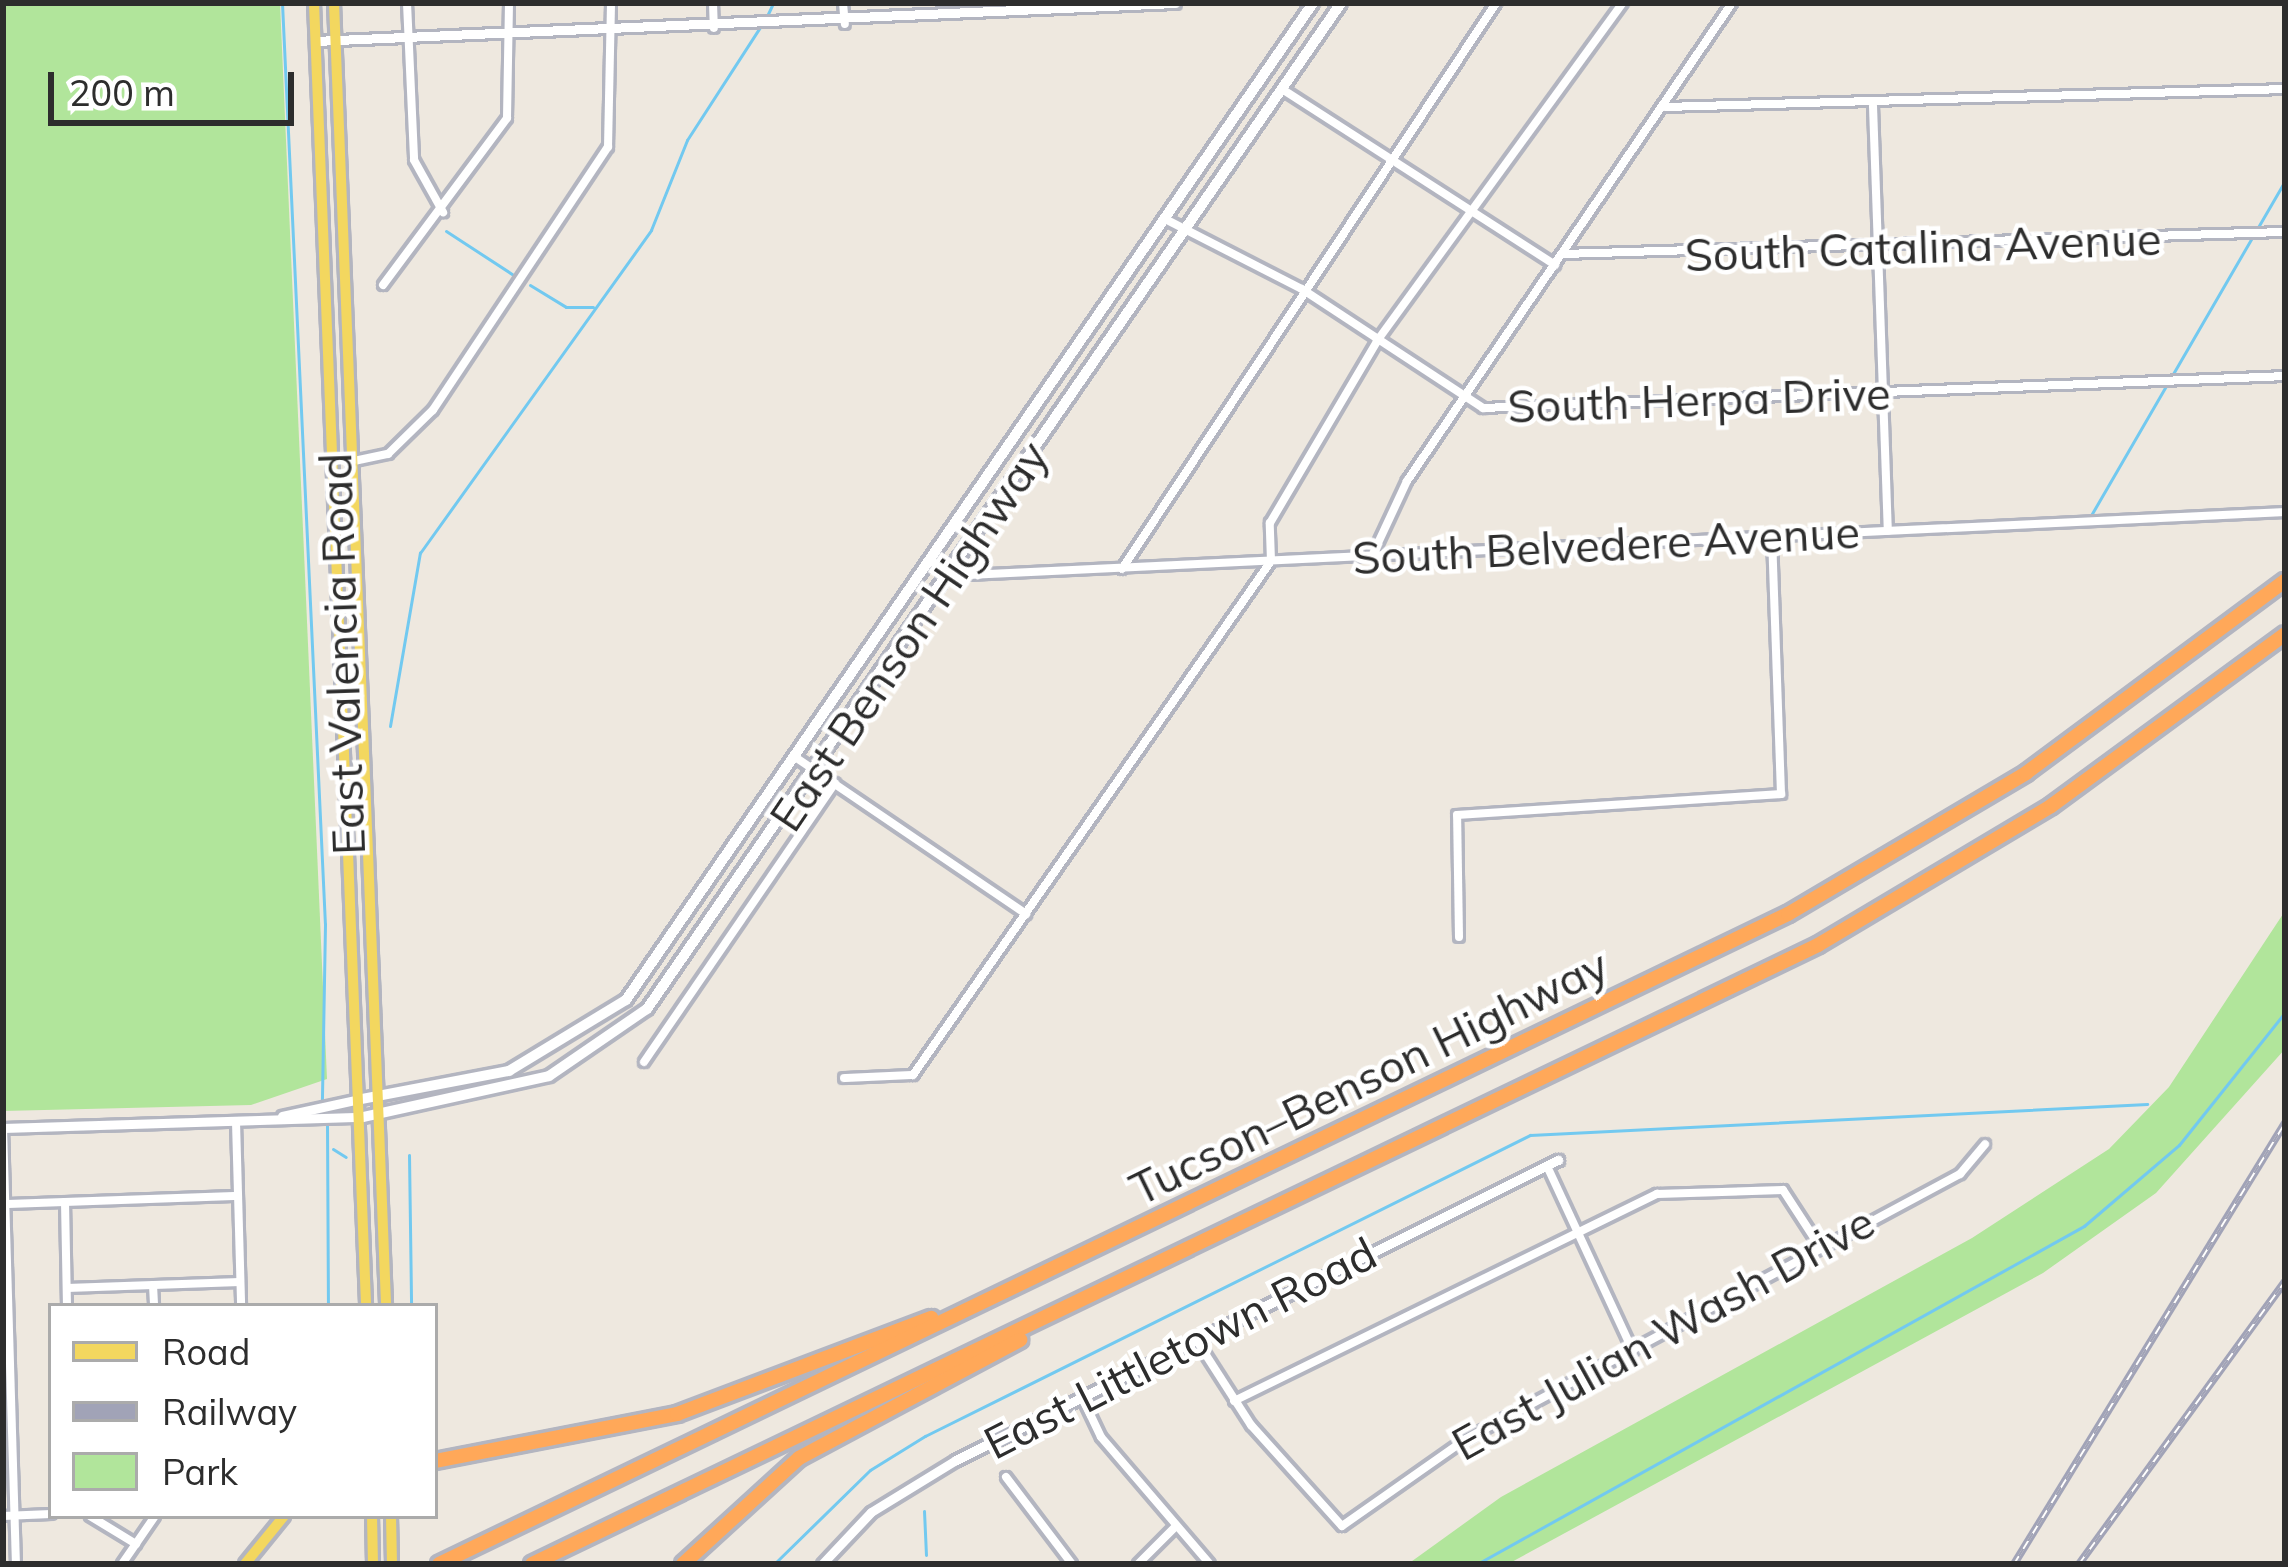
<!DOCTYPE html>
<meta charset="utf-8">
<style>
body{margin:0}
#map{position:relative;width:2288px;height:1567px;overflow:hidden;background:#eee8df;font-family:Mulish,sans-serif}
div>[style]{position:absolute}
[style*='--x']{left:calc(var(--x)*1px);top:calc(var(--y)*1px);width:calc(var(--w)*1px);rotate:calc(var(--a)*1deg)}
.green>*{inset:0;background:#b1e59b}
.stream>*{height:3px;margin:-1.5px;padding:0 1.5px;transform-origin:1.5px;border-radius:1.5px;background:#72c9f0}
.roads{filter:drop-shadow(3px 0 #b3b5c0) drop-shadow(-3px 0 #b3b5c0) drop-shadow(0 3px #b3b5c0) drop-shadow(0 -3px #b3b5c0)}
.minor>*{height:8px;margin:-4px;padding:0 4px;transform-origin:4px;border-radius:4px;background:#fff}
.tertiary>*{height:9px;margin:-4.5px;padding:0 4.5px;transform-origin:4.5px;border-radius:4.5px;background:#fff}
.secondary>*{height:10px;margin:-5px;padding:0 5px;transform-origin:5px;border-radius:5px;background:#fff}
.primary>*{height:10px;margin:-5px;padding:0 5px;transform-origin:5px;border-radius:5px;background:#f3d75f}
.motorway>*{height:14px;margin:-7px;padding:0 7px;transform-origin:7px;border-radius:7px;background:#ffa859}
.rail>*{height:8px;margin-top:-4px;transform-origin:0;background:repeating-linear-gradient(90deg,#fff 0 9px,#a1a3b7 0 18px);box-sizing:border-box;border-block:3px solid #a1a3b7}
span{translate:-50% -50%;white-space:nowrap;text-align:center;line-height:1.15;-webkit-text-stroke:9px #fff;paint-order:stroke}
.street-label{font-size:45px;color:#2d2d2d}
.frame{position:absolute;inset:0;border:6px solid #2d2d2d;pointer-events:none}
.legend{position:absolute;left:48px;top:1303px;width:390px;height:216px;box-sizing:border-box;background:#fff;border:3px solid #ababab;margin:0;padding:15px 21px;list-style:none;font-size:36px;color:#2d2d2d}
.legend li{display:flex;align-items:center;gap:24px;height:60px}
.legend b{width:60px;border:3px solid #ababab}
.scale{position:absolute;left:48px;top:72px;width:246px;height:54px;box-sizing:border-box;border:6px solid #2d2d2d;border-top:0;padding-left:15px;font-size:36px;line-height:42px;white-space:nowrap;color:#2d2d2d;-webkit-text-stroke:9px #fff;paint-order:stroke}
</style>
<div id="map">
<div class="green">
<i style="clip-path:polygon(3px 3px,280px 3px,327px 1079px,251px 1105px,3px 1111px)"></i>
<i style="clip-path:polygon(2285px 911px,2285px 1049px,2156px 1193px,2043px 1273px,1508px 1564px,1408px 1564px,1501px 1497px,1972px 1238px,2109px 1149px,2169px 1087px)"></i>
</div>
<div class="stream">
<i style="--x:282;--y:3;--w:922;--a:87.33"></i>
<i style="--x:325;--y:924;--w:179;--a:91"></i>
<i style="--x:767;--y:16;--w:14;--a:-65"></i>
<i style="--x:3;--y:34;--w:31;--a:-88"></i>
<i style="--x:446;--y:231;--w:79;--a:33.1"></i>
<i style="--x:530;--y:285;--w:42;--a:31.4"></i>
<i style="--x:566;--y:307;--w:27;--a:0"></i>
<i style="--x:2090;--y:517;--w:389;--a:-59.9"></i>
<i style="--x:390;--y:726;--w:176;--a:-80.2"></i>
<i style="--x:420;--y:553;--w:397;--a:-54.4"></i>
<i style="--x:651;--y:230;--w:97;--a:-68.2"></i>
<i style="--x:687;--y:140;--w:138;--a:-57.1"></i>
<i style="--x:327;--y:1124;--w:182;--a:89.7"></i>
<i style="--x:333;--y:1149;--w:15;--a:32"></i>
<i style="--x:409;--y:1155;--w:151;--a:89.2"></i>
<i style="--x:924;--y:1511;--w:44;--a:87.4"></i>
<i style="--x:774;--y:1564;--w:134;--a:-44.4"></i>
<i style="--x:870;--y:1470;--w:65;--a:-31.7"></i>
<i style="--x:925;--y:1436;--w:676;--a:-26.45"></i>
<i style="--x:1530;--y:1135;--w:618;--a:-2.88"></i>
<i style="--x:1477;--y:1564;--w:695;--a:-29.11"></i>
<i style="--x:2084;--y:1226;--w:125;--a:-40.5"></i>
<i style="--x:2179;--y:1145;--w:170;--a:-51.4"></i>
</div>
<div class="roads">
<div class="minor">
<i style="--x:407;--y:3;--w:157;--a:87.4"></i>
<i style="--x:414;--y:160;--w:60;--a:60.9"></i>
<i style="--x:713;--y:3;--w:25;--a:88"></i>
<i style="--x:843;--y:3;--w:21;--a:85"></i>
<i style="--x:1282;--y:89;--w:325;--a:32.8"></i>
<i style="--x:1873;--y:106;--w:425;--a:88"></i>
<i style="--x:1665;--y:107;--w:620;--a:-1.66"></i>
<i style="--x:1165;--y:219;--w:154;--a:27.1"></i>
<i style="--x:1302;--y:289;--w:217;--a:33.3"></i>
<i style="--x:1483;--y:408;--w:803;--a:-2.28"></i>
<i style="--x:1563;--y:254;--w:722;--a:-1.75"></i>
<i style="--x:383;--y:285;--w:208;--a:-53.4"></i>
<i style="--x:507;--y:118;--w:115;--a:-89"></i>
<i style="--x:354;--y:461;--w:35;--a:-12"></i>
<i style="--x:388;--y:454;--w:63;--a:-44.4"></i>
<i style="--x:433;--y:410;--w:316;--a:-56.4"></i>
<i style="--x:608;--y:147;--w:144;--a:-88.8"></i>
<i style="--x:1372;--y:556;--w:83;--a:-65"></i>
<i style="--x:1407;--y:481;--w:578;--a:-55.79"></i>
<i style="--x:932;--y:562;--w:38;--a:20"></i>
<i style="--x:968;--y:575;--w:1319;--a:-2.74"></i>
<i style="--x:1122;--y:569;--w:678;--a:-56.54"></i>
<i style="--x:798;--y:759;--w:276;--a:34.2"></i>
<i style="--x:1459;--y:937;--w:122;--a:-90.9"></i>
<i style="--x:1457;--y:815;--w:325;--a:-3.7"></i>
<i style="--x:1781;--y:794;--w:257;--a:-92"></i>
<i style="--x:644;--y:1062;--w:338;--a:-55.6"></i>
<i style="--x:844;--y:1078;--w:69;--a:-2.5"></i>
<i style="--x:913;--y:1075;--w:626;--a:-55.14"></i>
<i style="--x:1271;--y:561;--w:38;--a:-92"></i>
<i style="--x:1270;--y:523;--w:211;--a:-59.5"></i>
<i style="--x:1377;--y:341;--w:418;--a:-54"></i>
<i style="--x:236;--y:1122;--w:184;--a:88.4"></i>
<i style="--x:3;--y:1128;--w:436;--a:88.3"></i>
<i style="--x:1547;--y:1166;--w:204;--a:65.1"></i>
<i style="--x:65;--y:1202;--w:104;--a:88.9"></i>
<i style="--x:5;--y:1204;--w:232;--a:-2"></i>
<i style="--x:153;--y:1285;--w:21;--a:87"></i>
<i style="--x:67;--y:1288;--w:173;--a:-2"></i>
<i style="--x:1197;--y:1341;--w:100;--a:57.3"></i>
<i style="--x:1251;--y:1425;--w:136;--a:48"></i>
<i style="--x:1342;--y:1526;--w:151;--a:-35.1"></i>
<i style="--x:1466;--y:1439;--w:561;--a:-28.21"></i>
<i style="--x:1960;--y:1174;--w:39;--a:-50"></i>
<i style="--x:1082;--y:1397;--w:44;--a:64.6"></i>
<i style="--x:1101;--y:1437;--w:167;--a:49.4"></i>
<i style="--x:1234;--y:1401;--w:471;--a:-26.1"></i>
<i style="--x:1657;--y:1194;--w:126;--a:-1.8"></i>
<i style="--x:1783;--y:1190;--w:68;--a:57"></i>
<i style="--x:1006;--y:1477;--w:109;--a:52.8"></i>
<i style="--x:3;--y:1516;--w:48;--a:-2.4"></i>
<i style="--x:90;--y:1516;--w:54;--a:31.3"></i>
<i style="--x:122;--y:1564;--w:58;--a:-55.5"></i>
<i style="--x:1138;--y:1564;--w:54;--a:-45"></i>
</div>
<div class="tertiary">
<i style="--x:315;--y:41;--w:861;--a:-2.53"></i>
<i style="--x:282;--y:1116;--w:80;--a:-12.3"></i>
<i style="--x:3;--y:1128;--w:360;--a:-1.8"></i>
<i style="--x:822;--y:1564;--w:71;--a:-46.7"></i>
<i style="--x:871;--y:1512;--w:100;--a:-31.5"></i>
<i style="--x:956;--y:1460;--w:673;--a:-26.49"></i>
</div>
<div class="secondary">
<i style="--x:362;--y:1099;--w:150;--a:-10.8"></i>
<i style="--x:509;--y:1071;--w:137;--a:-31.3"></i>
<i style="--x:626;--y:1000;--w:1211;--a:-55.43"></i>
<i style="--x:363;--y:1117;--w:190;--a:-12.4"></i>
<i style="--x:549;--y:1076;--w:119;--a:-34.4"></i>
<i style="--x:647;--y:1009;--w:1222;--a:-55.4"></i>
</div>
<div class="primary">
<i style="--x:314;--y:3;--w:1304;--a:87.71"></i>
<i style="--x:334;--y:3;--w:1304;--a:87.71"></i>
<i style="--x:372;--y:1516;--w:48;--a:88.8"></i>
<i style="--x:391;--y:1516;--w:48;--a:88.8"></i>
<i style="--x:245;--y:1564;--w:62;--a:-50.9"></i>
</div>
<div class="motorway">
<i style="--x:435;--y:1461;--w:247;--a:-11"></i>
<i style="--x:677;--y:1414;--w:272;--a:-20.7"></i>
<i style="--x:439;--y:1564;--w:1497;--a:-25.73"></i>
<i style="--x:1788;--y:914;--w:277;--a:-30.6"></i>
<i style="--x:2026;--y:773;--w:322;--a:-36.6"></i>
<i style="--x:532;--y:1564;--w:1427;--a:-25.7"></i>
<i style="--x:1818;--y:945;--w:271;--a:-30.8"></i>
<i style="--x:2051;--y:806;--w:290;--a:-36.3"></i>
<i style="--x:683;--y:1564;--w:157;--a:-42.4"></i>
<i style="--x:799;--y:1458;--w:251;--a:-28.1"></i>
</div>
</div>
<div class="rail">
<i style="--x:2014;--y:1564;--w:518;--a:-58.43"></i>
<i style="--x:2079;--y:1564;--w:350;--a:-53.9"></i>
</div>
<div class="street-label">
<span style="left:1923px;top:247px;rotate:-2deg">South Catalina Avenue</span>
<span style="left:1699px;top:400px;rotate:-2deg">South Herpa Drive</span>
<span style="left:1606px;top:545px;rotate:-3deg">South Belvedere Avenue</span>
<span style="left:909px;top:636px;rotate:-56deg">East Benson Highway</span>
<span style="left:342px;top:654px;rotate:-92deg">East Valencia Road</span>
<span style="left:1369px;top:1077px;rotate:-26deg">Tucson–Benson Highway</span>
<span style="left:1663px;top:1333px;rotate:-29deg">East Julian Wash Drive</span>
<span style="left:1180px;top:1348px;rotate:-27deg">East Littletown Road</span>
</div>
<div class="frame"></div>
<ul class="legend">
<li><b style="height:15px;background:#f3d75f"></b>Road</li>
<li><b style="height:15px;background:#a1a3b7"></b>Railway</li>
<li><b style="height:33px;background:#b1e59b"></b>Park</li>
</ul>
<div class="scale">200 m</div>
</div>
